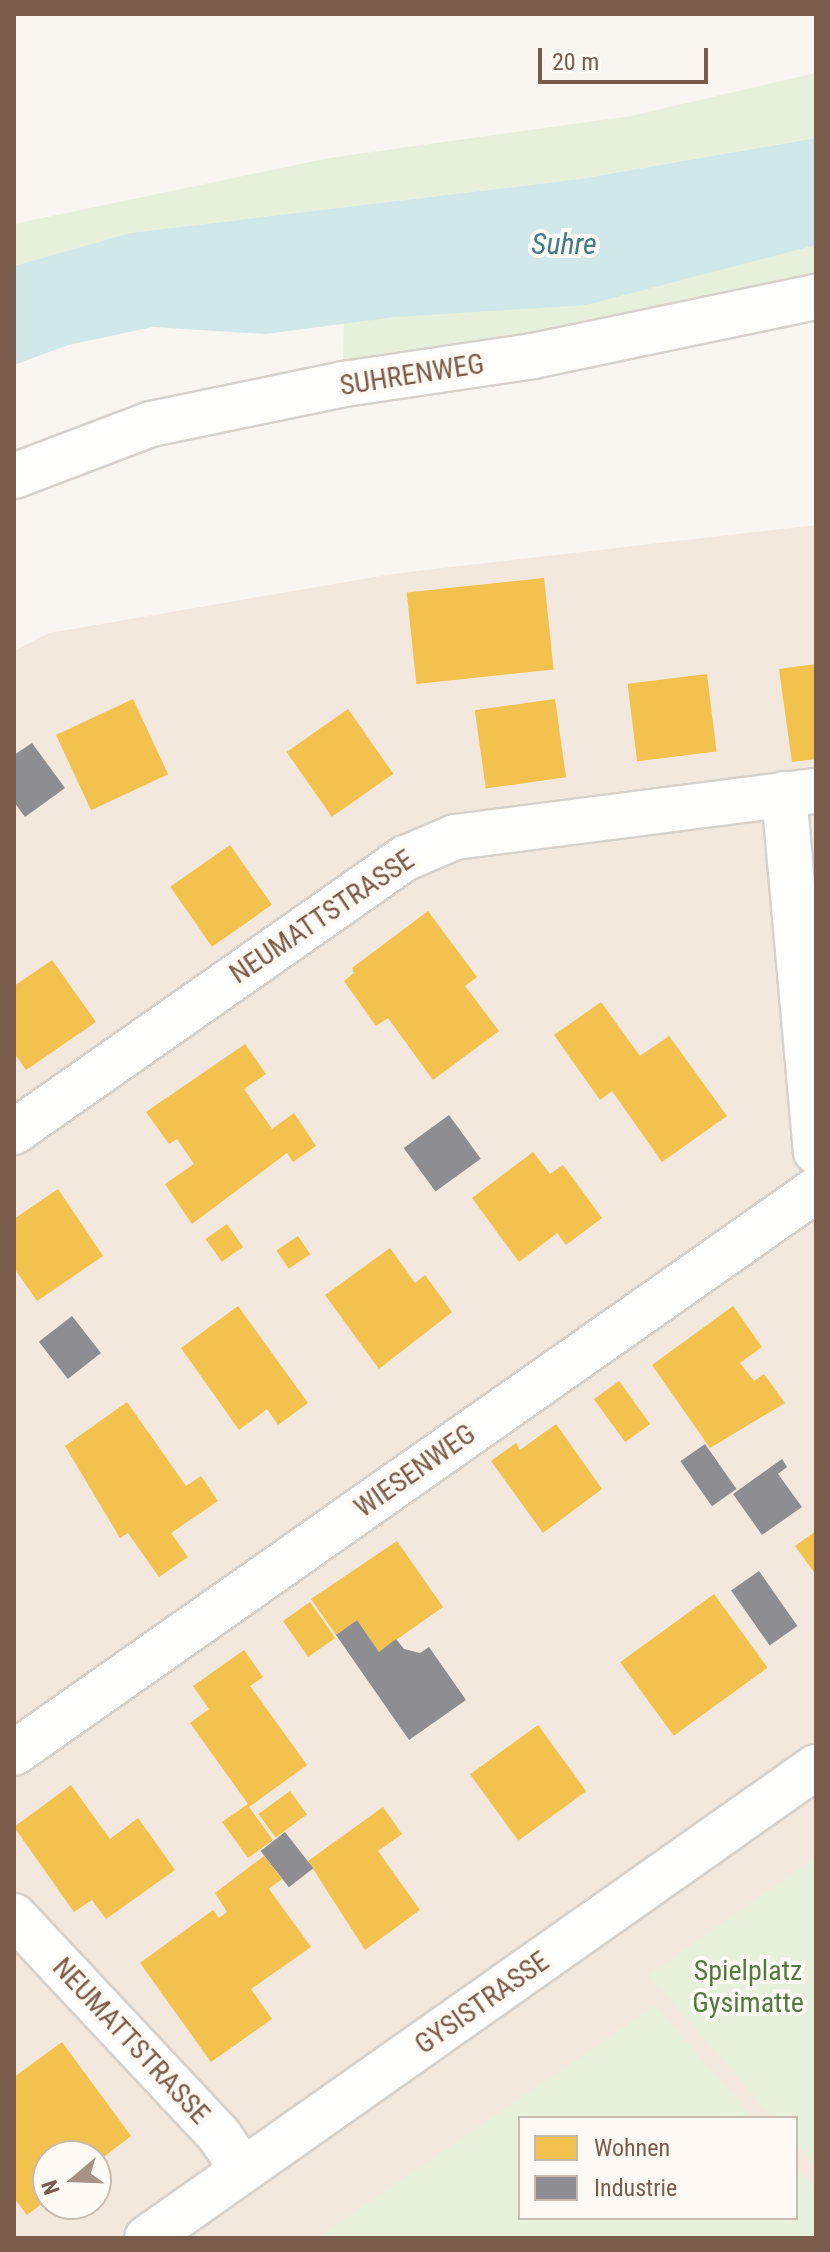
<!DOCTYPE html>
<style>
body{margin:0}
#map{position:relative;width:830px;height:2252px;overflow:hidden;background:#f9f5f0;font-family:"Roboto Condensed",sans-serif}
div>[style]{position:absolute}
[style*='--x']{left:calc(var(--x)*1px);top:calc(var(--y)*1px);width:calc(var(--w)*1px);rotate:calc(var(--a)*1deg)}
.residential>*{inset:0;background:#f2e8de}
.green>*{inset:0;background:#e7f0db}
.water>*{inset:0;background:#d0e8ea}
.homes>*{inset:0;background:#f2c14e;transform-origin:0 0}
.industry>*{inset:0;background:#8d8d92;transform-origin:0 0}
.roads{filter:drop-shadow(2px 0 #d7d1cb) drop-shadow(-2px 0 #d7d1cb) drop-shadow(0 2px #d7d1cb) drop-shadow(0 -2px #d7d1cb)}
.minor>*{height:44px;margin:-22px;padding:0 22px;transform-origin:22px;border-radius:22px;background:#fefefd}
span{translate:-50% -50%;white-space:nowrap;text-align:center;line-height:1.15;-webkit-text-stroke:8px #fffaf3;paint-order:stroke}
.street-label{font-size:28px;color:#7a5c4d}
.park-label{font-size:28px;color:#537a41}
.water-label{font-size:30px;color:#437c86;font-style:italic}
.frame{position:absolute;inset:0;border:16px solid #7a5c4d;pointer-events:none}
.legend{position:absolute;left:518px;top:2116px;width:280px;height:104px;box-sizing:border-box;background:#fffaf3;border:2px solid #cabbb1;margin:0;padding:10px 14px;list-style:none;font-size:24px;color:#7a5c4d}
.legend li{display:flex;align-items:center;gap:16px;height:40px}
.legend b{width:40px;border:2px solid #cabbb1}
.north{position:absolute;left:32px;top:2140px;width:80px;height:80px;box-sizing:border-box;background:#fffaf3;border:2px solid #cabbb1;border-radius:50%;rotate:251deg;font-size:22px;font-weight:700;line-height:32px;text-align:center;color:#7a5c4d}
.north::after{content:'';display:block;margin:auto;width:28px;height:36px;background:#a69286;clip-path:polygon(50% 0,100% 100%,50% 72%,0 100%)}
.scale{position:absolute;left:538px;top:48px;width:170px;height:36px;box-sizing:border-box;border:4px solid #7a5c4d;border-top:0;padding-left:10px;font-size:24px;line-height:28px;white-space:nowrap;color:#7a5c4d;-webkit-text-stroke:6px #fffaf3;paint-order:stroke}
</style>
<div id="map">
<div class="residential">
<i style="clip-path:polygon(evenodd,816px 525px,816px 2238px,14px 2238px,14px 651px,49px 633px,392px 574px,816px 525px,520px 2118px,796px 2118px,796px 2218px,520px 2218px,520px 2118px,816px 525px,48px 2156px,96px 2156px,96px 2204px,48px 2204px,48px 2156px)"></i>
</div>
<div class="green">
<i style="clip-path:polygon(816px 73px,816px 138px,580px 179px,130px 233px,14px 266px,14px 224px,329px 158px,631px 116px)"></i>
<i style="clip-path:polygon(816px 245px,816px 279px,706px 306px,343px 363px,344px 323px)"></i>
<i style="clip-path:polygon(816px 1857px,816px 2167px,796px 2144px,796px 2118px,773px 2118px,649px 1975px)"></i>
<i style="clip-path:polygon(655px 2006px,753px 2118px,520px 2118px,520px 2218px,796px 2218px,796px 2167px,816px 2189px,816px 2238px,317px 2238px)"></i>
</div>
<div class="water">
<i style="clip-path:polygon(816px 138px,816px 245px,586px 305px,395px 317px,265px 334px,153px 327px,68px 345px,14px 365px,14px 266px,130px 233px,580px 179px)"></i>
</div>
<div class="homes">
<i style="left:544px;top:578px;width:92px;height:138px;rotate:84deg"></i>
<i style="clip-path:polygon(816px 664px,816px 759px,792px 762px,779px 669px)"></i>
<i style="left:707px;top:674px;width:78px;height:80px;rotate:83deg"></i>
<i style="left:133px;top:699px;width:83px;height:85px;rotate:65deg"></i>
<i style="left:555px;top:699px;width:79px;height:81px;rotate:82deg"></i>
<i style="left:348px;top:709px;width:79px;height:75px;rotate:55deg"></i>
<i style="left:230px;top:845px;width:73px;height:73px;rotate:55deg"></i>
<i style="clip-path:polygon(428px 911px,477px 977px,465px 986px,499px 1031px,433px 1080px,388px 1018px,376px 1026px,344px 981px,354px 973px,352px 968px)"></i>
<i style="clip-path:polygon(52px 960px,96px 1022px,26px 1070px,14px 1053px,14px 986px)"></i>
<i style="clip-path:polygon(601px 1002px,640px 1056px,669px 1036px,727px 1116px,662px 1162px,612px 1091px,600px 1100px,554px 1035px)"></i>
<i style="clip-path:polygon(245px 1044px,266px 1074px,244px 1089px,272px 1129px,294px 1113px,316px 1146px,293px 1162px,287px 1153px,192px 1224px,165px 1184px,194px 1164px,177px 1139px,169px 1144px,146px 1112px)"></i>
<i style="clip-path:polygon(533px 1152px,550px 1174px,563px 1165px,602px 1218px,566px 1245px,557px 1233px,519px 1262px,472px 1198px)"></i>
<i style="clip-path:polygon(58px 1189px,103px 1256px,37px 1301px,14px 1268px,14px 1219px)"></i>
<i style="left:227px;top:1224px;width:28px;height:26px;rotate:55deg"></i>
<i style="left:298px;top:1236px;width:22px;height:26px;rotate:56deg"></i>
<i style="clip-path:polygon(390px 1248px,415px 1283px,425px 1275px,452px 1312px,379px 1369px,325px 1295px)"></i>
<i style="clip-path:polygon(238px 1306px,308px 1403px,278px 1425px,267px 1409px,239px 1430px,181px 1348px)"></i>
<i style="clip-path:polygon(733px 1306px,762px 1347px,740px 1363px,754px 1381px,764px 1374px,785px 1403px,710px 1448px,652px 1365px)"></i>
<i style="left:619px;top:1381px;width:53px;height:31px;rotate:54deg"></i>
<i style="clip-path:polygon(127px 1402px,186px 1486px,201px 1476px,218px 1501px,171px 1533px,188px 1557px,159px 1577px,128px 1533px,120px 1538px,65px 1446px)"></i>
<i style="clip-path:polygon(556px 1424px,602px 1489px,543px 1533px,491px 1461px,516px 1443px,520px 1450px)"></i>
<i style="clip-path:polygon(816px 1531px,816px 1575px,795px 1546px)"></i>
<i style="clip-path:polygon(397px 1541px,443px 1607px,379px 1652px,357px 1620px,336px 1635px,311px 1599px)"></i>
<i style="left:714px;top:1594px;width:91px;height:116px;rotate:54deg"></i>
<i style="left:310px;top:1602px;width:44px;height:33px;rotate:55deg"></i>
<i style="clip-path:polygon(244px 1650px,263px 1677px,250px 1686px,307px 1765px,249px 1807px,273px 1840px,248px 1858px,222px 1822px,248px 1804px,190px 1723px,209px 1709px,193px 1686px)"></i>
<i style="left:538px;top:1725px;width:82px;height:84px;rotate:54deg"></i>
<i style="clip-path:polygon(71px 1785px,110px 1839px,138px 1818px,175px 1870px,106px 1919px,92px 1900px,74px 1912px,14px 1827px)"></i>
<i style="left:290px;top:1791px;width:29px;height:39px;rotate:54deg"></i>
<i style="clip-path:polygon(383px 1807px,402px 1834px,378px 1851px,420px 1910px,365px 1950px,308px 1861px)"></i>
<i style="clip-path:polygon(264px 1856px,282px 1879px,269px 1889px,311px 1947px,251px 1989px,272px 2019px,211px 2062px,140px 1963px,213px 1910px,219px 1918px,227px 1912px,215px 1893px)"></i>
<i style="clip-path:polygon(62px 2042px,131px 2136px,96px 2163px,96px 2156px,48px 2156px,48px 2199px,27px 2215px,14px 2198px,14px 2077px)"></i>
</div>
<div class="industry">
<i style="clip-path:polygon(32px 743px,65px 788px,25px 817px,14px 802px,14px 755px)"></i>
<i style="left:449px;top:1115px;width:54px;height:56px;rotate:54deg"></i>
<i style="left:72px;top:1316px;width:47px;height:42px;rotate:52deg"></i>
<i style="left:705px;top:1444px;width:55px;height:30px;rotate:55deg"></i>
<i style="clip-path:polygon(782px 1459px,787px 1467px,778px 1474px,802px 1507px,762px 1535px,733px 1494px)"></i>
<i style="left:759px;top:1571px;width:67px;height:34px;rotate:55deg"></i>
<i style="clip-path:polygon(357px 1620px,379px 1652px,396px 1639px,404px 1649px,420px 1653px,429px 1647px,466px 1700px,409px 1740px,336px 1635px)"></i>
<i style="left:285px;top:1832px;width:46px;height:31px;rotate:52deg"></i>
</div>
<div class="roads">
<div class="minor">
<i style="--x:14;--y:476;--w:147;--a:-20.8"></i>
<i style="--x:151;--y:424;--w:197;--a:-11.7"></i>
<i style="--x:344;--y:384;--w:191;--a:-8.4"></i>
<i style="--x:533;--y:356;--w:289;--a:-11.8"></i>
<i style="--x:784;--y:794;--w:359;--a:84.9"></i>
<i style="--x:14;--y:1132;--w:478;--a:-35"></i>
<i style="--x:406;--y:858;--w:53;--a:-23.2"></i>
<i style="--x:455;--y:837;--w:364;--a:-7.3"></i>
<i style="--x:14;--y:1753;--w:980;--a:-35.07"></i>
<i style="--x:14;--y:1916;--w:300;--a:46.9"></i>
<i style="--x:219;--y:2135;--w:42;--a:55.6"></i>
<i style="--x:147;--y:2238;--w:818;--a:-35.15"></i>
</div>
</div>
<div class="street-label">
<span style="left:412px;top:375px;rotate:-9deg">SUHRENWEG</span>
<span style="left:322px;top:917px;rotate:-34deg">NEUMATTSTRASSE</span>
<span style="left:415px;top:1471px;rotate:-35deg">WIESENWEG</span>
<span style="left:482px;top:2003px;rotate:-35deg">GYSISTRASSE</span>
<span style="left:131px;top:2041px;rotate:47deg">NEUMATTSTRASSE</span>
</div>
<div class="park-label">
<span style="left:748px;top:1987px">Spielplatz<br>Gysimatte</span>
</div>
<div class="water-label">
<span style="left:564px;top:244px">Suhre</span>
</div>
<div class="frame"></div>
<ul class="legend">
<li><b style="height:22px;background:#f2c14e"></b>Wohnen</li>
<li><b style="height:22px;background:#8d8d92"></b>Industrie</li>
</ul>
<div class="north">N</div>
<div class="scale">20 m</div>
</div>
